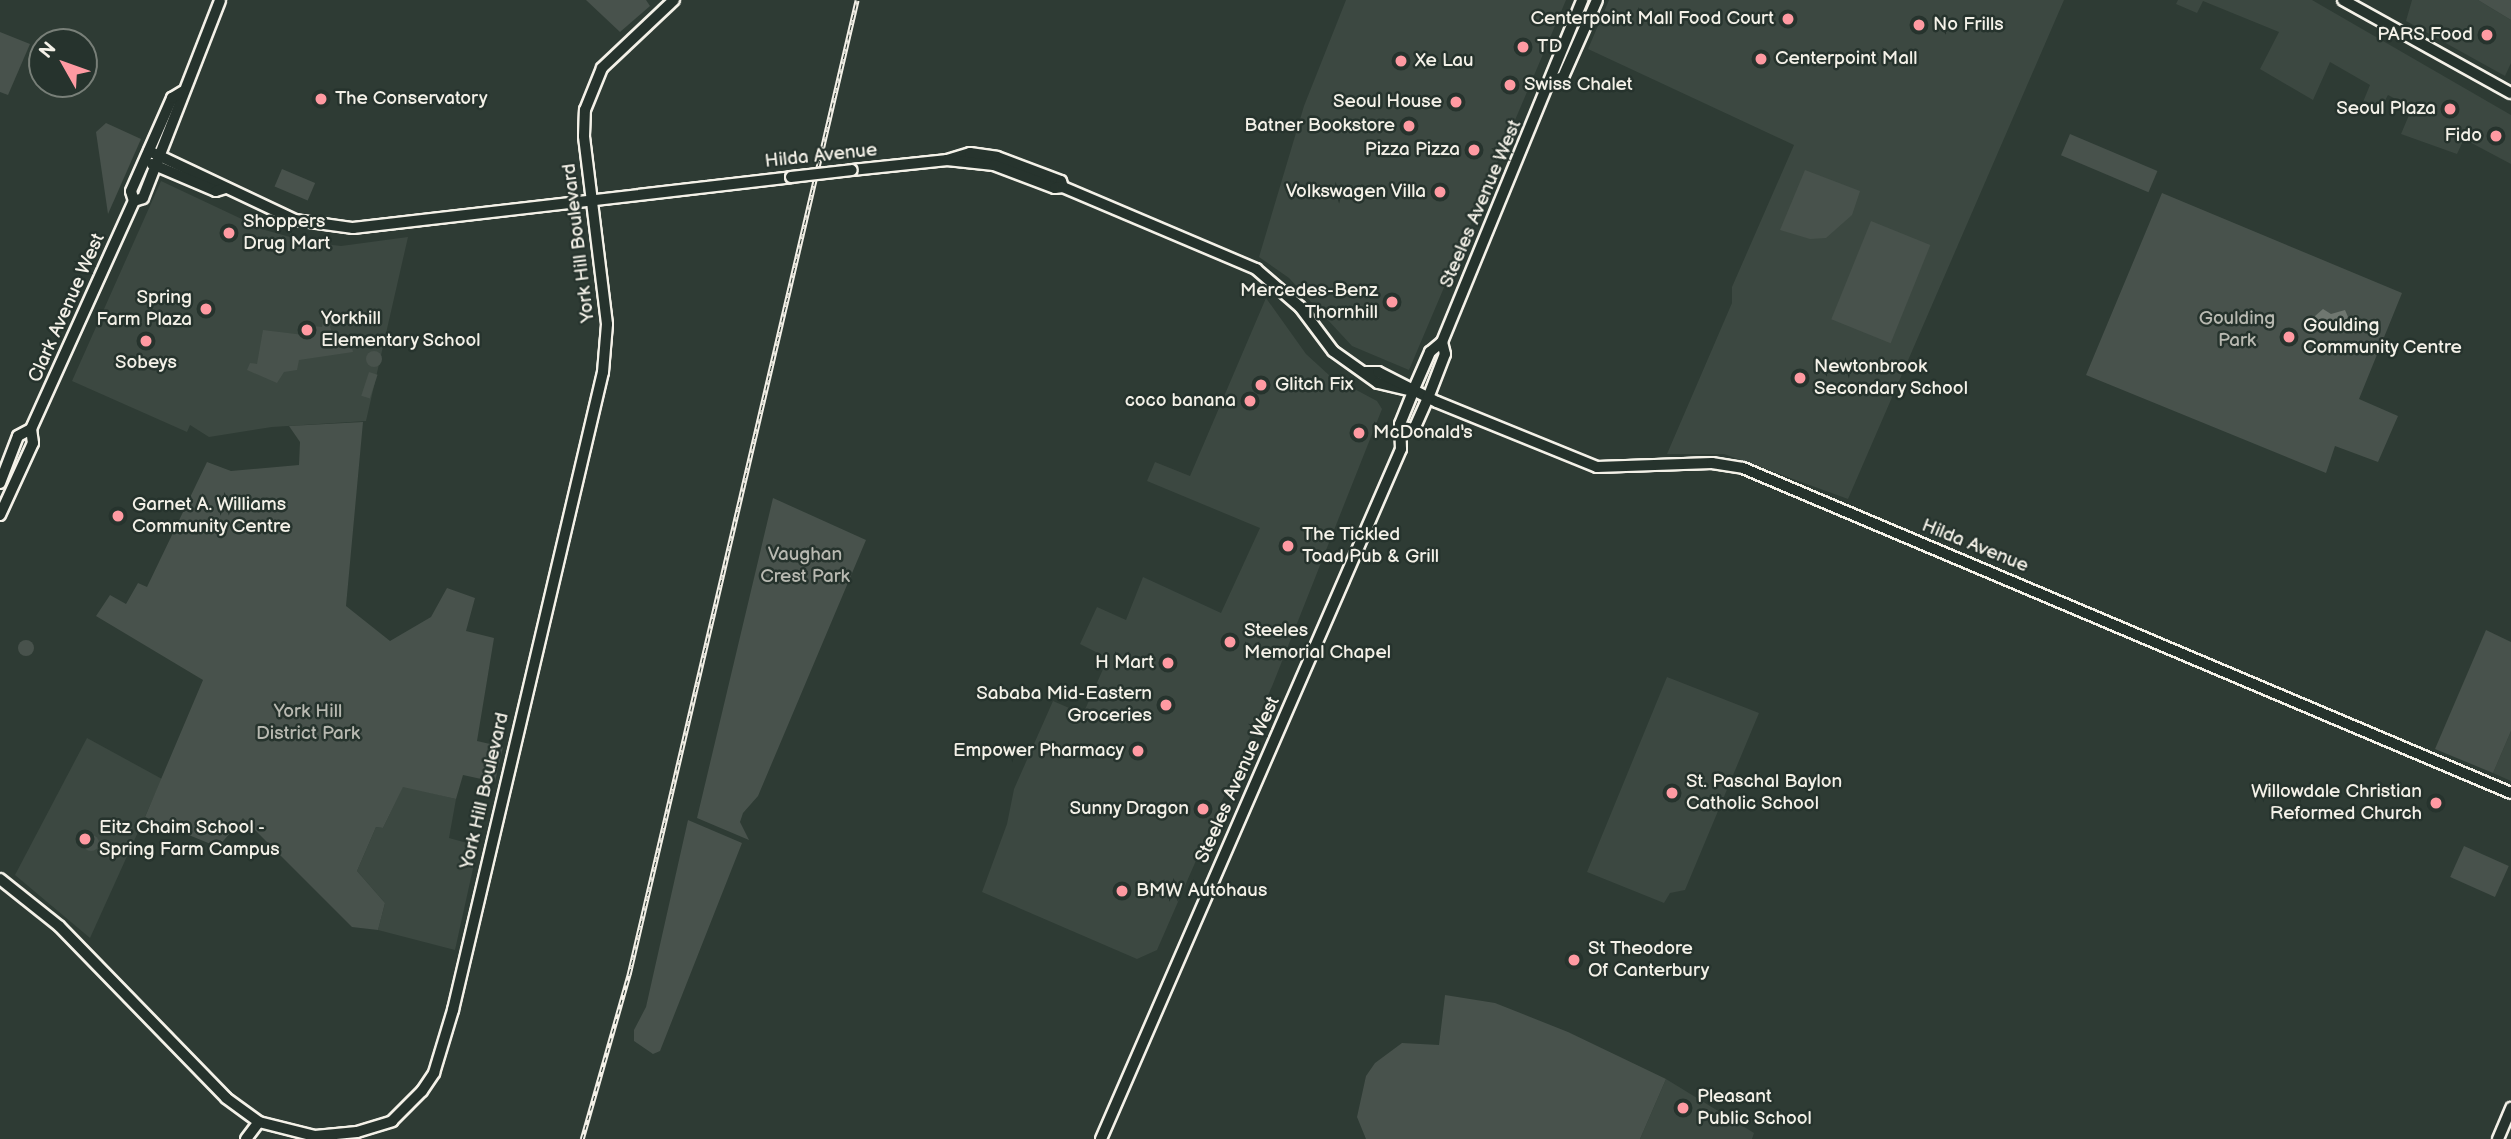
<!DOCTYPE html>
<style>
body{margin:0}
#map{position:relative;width:2511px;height:1139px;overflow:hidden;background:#2e3b34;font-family:"Balsamiq Sans",sans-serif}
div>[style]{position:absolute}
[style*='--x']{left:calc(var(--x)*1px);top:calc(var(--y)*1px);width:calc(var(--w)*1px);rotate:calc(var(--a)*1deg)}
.built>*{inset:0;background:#3c4841}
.green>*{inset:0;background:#48524c;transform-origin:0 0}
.round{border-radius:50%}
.water>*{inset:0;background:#6f7770}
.roads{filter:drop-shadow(2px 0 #f4f1e8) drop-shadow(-2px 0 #f4f1e8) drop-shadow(0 2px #f4f1e8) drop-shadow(0 -2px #f4f1e8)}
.secondary>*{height:10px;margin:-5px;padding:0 5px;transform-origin:5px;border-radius:5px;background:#26332d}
.primary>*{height:10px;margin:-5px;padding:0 5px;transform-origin:5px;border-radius:5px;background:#26332d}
.rail>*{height:4.5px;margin-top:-2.25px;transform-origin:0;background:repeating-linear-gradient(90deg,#26332d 0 5px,#f4f1e8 0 10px);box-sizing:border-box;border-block:2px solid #f4f1e8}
.bridges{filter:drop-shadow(2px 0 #f4f1e8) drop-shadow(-2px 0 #f4f1e8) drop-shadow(0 2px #f4f1e8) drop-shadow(0 -2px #f4f1e8)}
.secondary-bridge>*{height:10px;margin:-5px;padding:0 5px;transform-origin:5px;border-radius:5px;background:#26332d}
.dots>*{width:19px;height:19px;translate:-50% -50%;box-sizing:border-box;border:4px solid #26332d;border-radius:50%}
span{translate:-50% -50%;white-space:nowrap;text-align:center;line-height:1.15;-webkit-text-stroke:5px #26332d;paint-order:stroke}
.poi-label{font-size:19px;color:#f4f1e8}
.right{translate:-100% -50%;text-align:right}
.left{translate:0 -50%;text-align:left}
.street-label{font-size:19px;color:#f4f1e8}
.park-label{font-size:19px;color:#b8b9b1}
.north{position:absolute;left:28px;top:28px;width:70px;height:70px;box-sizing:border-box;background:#26332d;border:2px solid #787f78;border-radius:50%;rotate:310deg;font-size:19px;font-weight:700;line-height:28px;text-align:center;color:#f4f1e8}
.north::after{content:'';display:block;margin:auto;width:24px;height:32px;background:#ff9aa2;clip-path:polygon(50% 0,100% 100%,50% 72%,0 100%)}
</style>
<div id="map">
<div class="built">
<i style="clip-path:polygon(1346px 0,1566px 0,1409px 370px,1352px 346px,1289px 278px,1259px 257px,1304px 106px)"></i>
<i style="clip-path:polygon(1609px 0,2064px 0,1848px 499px,1724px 454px,1667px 454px,1732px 303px,1732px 287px,1794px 145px,1588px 49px)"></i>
<i style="clip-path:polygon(2178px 0,2312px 0,2511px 115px,2511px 164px,2464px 139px,2457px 154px,2401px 134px,2412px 108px,2388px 95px,2380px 110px,2363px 102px,2370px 85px,2330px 62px,2313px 100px,2260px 69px,2279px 32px,2203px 1px,2197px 13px,2176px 4px)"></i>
<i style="clip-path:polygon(2412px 0,2478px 0,2511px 20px,2511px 63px,2505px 76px,2406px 21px)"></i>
<i style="clip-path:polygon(161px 181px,265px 230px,308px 242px,341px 246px,408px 237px,366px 421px,272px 427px,209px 437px,190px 425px,187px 432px,72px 381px)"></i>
<i style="clip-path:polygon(1266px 298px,1306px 354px,1330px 376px,1377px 401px,1382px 409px,1273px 684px,1157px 950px,1137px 959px,982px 892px,1007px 824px,1014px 789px,1053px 701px,1083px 714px,1108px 658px,1080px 644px,1097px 607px,1126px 620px,1143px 577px,1221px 613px,1260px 528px,1147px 481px,1155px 462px,1190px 476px)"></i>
<i style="clip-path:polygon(1667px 677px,1759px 713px,1685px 890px,1670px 893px,1664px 903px,1587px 872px)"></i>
<i style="clip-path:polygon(2511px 731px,2511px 781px,2493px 773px)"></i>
<i style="clip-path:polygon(87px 738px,162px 779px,90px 938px,15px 875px)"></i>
<i style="clip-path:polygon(403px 786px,456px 799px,449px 838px,478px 846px,455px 950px,378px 930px,385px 903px,357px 871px,376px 827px,383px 828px)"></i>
<i style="clip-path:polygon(1666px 1079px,1754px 1133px,1752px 1139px,1640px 1139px)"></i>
</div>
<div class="green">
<i style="clip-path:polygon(586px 0,646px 0,650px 6px,620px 32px)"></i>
<i style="clip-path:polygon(2478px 0,2511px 0,2511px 20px)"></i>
<i style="clip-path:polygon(0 32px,30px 44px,8px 95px,0 92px)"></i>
<i style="clip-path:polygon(106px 123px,141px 139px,108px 214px,96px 132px)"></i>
<i style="left:2070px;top:134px;width:95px;height:23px;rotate:23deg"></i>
<i style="left:282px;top:169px;width:36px;height:19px;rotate:23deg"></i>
<i style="clip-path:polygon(1805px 170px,1860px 191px,1852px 215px,1826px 238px,1810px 239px,1780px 230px)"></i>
<i style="clip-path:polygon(2162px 193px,2402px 293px,2359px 399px,2398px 416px,2378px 462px,2335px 446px,2326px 473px,2086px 375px)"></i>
<i style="left:1871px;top:221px;width:64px;height:106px;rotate:22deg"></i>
<i style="clip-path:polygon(325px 313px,333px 315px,330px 327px,339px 348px,351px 343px,353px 352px,299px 360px,297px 370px,284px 372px,277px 383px,247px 370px,250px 363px,257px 364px,263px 330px,312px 336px,313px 326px,322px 327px)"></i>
<i class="round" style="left:366px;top:351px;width:16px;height:16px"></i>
<i style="left:369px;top:372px;width:9px;height:25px;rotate:18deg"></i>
<i style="clip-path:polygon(363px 422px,346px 606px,390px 641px,431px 617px,447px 588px,475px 598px,466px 631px,494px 638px,477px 741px,503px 747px,495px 782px,463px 775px,456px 799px,403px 787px,383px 828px,376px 827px,357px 871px,385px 903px,378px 930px,352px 927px,243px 818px,218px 847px,145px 817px,203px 680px,96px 616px,110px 595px,126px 604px,138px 583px,147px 587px,207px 462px,231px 471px,299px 465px,300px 442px,289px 426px)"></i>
<i style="clip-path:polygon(773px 498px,866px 540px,758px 796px,743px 813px,740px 822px,749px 840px,697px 818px)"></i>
<i style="clip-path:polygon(2486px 630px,2511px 642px,2511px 731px,2493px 773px,2435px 749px)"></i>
<i class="round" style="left:18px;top:640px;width:16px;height:16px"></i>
<i style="clip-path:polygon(688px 820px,742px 843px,660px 1051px,653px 1054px,634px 1041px,634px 1030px,646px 1007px)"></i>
<i class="round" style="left:83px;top:835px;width:16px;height:16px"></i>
<i style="left:2464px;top:846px;width:49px;height:34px;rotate:24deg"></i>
<i style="clip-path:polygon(1445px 995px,1495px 1003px,1568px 1032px,1666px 1079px,1640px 1139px,1366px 1139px,1357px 1117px,1366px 1076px,1375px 1063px,1402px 1043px,1439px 1045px)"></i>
</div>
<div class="water">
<i style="clip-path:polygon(2323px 309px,2331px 314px,2345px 310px,2348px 317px,2339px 328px,2328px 323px,2317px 326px,2315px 316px)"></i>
</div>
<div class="roads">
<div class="secondary">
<i style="--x:1552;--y:81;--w:12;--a:-20"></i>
<i style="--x:1563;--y:77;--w:84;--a:-66.2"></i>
<i style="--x:149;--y:151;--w:161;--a:25.3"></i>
<i style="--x:295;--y:220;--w:59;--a:7.9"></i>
<i style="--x:353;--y:228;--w:441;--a:-6.6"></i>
<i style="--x:947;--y:160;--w:24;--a:-17"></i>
<i style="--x:970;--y:153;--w:27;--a:8"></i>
<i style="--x:997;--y:157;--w:68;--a:20.6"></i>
<i style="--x:1061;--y:181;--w:6;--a:72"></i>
<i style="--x:152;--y:164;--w:69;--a:22.9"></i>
<i style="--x:216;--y:191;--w:10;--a:-17"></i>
<i style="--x:852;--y:170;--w:96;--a:-6"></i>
<i style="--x:947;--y:160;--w:47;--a:6.1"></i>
<i style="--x:994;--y:165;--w:65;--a:20.7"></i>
<i style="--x:1055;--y:188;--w:8;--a:-7"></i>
<i style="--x:1063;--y:187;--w:210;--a:23"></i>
<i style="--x:1256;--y:269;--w:58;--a:40.8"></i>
<i style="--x:1300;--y:307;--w:55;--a:53.1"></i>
<i style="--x:1333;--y:351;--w:55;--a:35.4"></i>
<i style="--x:1378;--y:383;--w:36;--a:13"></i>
<i style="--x:134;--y:201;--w:9;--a:-18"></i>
<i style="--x:143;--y:198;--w:212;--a:-68.7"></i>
<i style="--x:1365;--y:372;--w:13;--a:0"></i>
<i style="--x:1378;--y:372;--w:66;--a:27"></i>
<i style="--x:1437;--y:402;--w:173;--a:22.1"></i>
<i style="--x:1597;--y:467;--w:115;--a:-2"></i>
<i style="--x:1712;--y:463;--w:31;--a:9"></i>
<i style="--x:1743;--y:468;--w:834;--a:22.94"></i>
<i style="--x:1402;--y:434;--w:15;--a:-28"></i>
<i style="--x:1415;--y:427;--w:32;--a:-66"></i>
<i style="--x:1428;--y:398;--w:47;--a:-68.9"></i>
<i style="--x:1445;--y:354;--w:12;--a:-104"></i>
<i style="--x:0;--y:483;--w:50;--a:-69"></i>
<i style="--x:18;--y:436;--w:15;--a:-28"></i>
<i style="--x:0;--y:515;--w:79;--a:-65.4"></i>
<i style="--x:33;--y:443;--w:14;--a:-98"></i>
<i style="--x:31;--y:429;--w:250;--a:-65.7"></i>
<i style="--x:134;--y:201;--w:10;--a:-107"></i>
<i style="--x:131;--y:191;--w:102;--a:-66.2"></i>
<i style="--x:172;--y:98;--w:12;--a:-31"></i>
<i style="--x:0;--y:879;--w:75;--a:38.5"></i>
<i style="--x:59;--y:926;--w:240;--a:45.8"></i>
<i style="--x:226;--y:1098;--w:41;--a:36"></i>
<i style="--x:259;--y:1122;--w:58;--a:14"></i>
<i style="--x:315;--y:1136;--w:42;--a:-5.4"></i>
<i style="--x:357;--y:1132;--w:37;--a:-17"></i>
<i style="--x:392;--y:1121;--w:42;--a:-45"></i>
<i style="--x:422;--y:1091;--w:22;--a:-56"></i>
<i style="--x:434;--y:1073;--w:66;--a:-73.2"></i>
<i style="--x:453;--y:1010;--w:655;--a:-76.77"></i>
<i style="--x:603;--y:372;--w:48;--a:-85.2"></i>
<i style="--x:607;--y:324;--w:189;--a:-97"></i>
<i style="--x:584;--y:136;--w:26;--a:-88"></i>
<i style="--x:585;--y:110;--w:45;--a:-68"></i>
<i style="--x:602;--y:68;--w:99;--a:-43.4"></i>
<i style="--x:246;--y:1139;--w:21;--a:-53"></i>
<i style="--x:1101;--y:1139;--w:752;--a:-66.5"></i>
<i style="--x:1401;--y:449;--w:25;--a:-92"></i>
<i style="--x:1400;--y:424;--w:35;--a:-68"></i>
<i style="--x:1413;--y:391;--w:43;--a:-66.4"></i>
<i style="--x:1430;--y:352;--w:16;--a:-40"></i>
<i style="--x:1442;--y:342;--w:370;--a:-67.7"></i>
<i style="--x:2498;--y:1139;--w:34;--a:-67"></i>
</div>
<div class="primary">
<i style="--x:2343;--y:0;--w:192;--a:29"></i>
</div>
</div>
<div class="rail">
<i style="--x:582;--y:1139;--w:172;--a:-74.1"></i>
<i style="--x:629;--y:974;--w:1000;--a:-76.83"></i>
</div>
<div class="bridges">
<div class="secondary-bridge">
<i style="--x:791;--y:177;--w:61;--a:-6.5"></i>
</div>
</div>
<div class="dots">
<i style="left:1788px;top:19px;background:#ff9aa2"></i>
<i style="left:1919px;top:25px;background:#ff9aa2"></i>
<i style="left:2487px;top:35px;background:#ff9aa2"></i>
<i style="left:1523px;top:47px;background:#ff9aa2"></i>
<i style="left:1761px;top:59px;background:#ff9aa2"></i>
<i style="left:1401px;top:61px;background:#ff9aa2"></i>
<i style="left:1510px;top:85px;background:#ff9aa2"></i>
<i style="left:321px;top:99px;background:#ff9aa2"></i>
<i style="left:1456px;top:102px;background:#ff9aa2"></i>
<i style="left:2450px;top:109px;background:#ff9aa2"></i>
<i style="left:1409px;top:126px;background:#ff9aa2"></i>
<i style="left:2496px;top:136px;background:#ff9aa2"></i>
<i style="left:1474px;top:150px;background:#ff9aa2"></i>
<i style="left:1440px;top:192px;background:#ff9aa2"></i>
<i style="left:229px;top:233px;background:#ff9aa2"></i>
<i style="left:1392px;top:302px;background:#ff9aa2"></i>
<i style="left:206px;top:309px;background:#ff9aa2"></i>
<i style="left:307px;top:330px;background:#ff9aa2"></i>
<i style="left:2289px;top:337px;background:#ff9aa2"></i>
<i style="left:146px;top:341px;background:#ff9aa2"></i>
<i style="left:1800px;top:378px;background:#ff9aa2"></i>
<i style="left:1261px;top:385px;background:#ff9aa2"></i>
<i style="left:1250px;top:401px;background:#ff9aa2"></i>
<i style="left:1359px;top:433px;background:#ff9aa2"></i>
<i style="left:118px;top:516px;background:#ff9aa2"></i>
<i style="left:1288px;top:546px;background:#ff9aa2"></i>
<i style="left:1230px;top:642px;background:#ff9aa2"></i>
<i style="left:1168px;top:663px;background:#ff9aa2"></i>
<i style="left:1166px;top:705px;background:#ff9aa2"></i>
<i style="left:1138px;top:751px;background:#ff9aa2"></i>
<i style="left:1672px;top:793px;background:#ff9aa2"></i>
<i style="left:2436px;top:803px;background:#ff9aa2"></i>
<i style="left:1203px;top:809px;background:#ff9aa2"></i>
<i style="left:85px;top:839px;background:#ff9aa2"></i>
<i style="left:1122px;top:891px;background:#ff9aa2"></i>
<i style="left:1574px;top:960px;background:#ff9aa2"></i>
<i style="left:1683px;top:1108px;background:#ff9aa2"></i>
</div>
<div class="poi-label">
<span class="right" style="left:1774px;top:19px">Centerpoint Mall Food Court</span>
<span class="left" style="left:1933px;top:25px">No Frills</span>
<span class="right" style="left:2473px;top:35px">PARS Food</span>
<span class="left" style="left:1537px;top:47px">TD</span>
<span class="left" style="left:1775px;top:59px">Centerpoint Mall</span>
<span class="left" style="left:1415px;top:61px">Xe Lau</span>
<span class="left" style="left:1524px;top:85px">Swiss Chalet</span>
<span class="left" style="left:335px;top:99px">The Conservatory</span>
<span class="right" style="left:1442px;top:102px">Seoul House</span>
<span class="right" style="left:2436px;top:109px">Seoul Plaza</span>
<span class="right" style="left:1395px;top:126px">Batner Bookstore</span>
<span class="right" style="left:2482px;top:136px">Fido</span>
<span class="right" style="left:1460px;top:150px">Pizza Pizza</span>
<span class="right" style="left:1426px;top:192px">Volkswagen Villa</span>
<span class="left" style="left:243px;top:233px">Shoppers<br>Drug Mart</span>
<span class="right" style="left:1378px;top:302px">Mercedes-Benz<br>Thornhill</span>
<span class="right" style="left:192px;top:309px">Spring<br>Farm Plaza</span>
<span class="left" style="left:321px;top:330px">Yorkhill<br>Elementary School</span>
<span class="left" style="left:2303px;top:337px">Goulding<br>Community Centre</span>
<span style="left:146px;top:363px">Sobeys</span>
<span class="left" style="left:1814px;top:378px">Newtonbrook<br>Secondary School</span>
<span class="left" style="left:1275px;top:385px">Glitch Fix</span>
<span class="right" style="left:1236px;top:401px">coco banana</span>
<span class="left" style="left:1373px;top:433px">McDonald's</span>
<span class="left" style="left:132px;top:516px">Garnet A. Williams<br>Community Centre</span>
<span class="left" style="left:1302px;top:546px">The Tickled<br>Toad Pub &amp; Grill</span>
<span class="left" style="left:1244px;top:642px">Steeles<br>Memorial Chapel</span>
<span class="right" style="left:1154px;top:663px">H Mart</span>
<span class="right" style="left:1152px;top:705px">Sababa Mid-Eastern<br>Groceries</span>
<span class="right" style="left:1124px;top:751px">Empower Pharmacy</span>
<span class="left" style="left:1686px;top:793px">St. Paschal Baylon<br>Catholic School</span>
<span class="right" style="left:2422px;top:803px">Willowdale Christian<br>Reformed Church</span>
<span class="right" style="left:1189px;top:809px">Sunny Dragon</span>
<span class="left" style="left:99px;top:839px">Eitz Chaim School -<br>Spring Farm Campus</span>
<span class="left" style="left:1136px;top:891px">BMW Autohaus</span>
<span class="left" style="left:1588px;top:960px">St Theodore<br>Of Canterbury</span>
<span class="left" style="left:1697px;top:1108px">Pleasant<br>Public School</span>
</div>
<div class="street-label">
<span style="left:821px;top:156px;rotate:-6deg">Hilda Avenue</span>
<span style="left:1481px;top:204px;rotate:-67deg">Steeles Avenue West</span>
<span style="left:579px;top:243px;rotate:-97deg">York Hill Boulevard</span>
<span style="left:67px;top:308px;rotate:-66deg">Clark Avenue West</span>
<span style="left:1975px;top:546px;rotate:22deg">Hilda Avenue</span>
<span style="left:1238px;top:780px;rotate:-66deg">Steeles Avenue West</span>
<span style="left:485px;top:791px;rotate:-77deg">York Hill Boulevard</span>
</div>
<div class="park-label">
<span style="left:2237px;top:330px">Goulding<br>Park</span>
<span style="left:805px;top:566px">Vaughan<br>Crest Park</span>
<span style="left:308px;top:723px">York Hill<br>District Park</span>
</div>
<div class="north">N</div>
</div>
